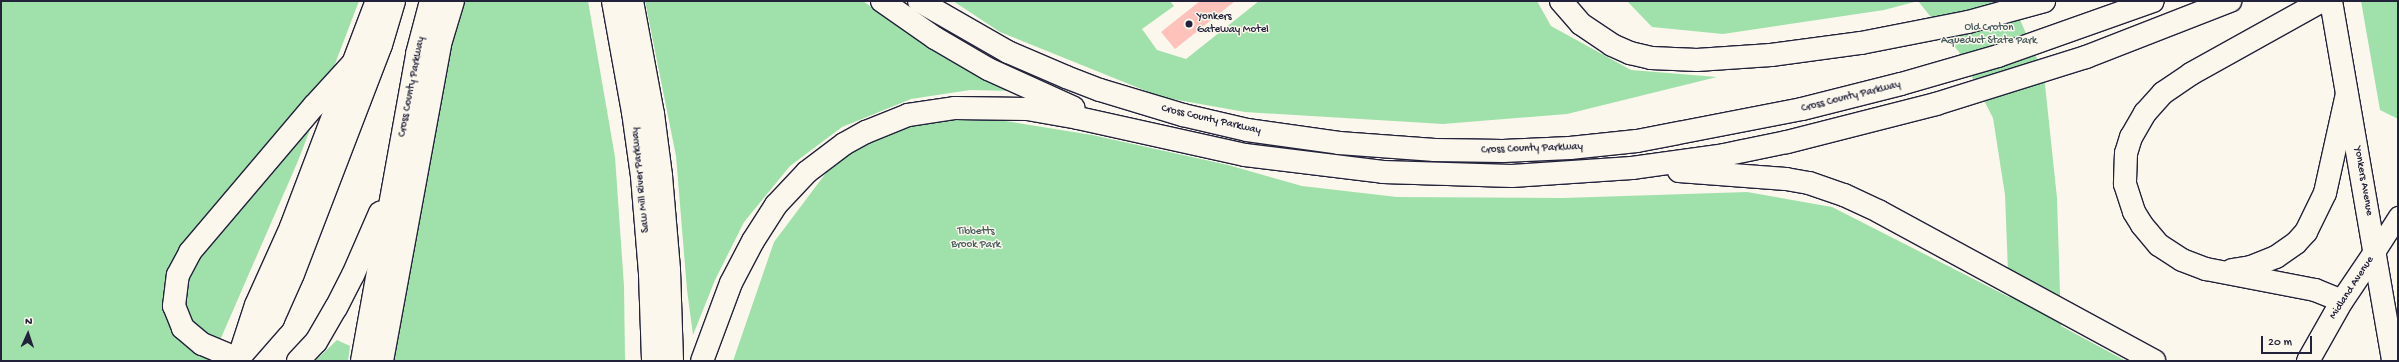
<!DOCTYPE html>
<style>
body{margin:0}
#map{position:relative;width:2399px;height:362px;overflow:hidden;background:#fbf7ec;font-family:"Gochi Hand",sans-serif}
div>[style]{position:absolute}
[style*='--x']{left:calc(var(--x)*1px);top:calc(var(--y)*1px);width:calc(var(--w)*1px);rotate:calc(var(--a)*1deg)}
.green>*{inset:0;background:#a0e1ab}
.building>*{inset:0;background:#fec2ba}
.roads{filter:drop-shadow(1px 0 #22223b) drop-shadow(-1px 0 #22223b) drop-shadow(0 1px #22223b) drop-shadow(0 -1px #22223b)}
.minor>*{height:19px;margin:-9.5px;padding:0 9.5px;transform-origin:9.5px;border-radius:9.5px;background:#fbf7ec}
.major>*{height:22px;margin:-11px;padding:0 11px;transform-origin:11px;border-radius:11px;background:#fbf7ec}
.highway>*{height:22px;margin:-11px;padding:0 11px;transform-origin:11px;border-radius:11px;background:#fbf7ec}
.dots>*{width:11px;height:11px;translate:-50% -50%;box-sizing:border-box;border:2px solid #fbf7ec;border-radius:50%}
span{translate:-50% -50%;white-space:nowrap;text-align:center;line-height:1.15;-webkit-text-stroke:3px #fbf7ec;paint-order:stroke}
.poi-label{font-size:11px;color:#22223b}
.left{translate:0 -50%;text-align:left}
.park-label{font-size:11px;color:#485b5d}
.street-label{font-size:11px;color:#22223b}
.frame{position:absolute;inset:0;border:2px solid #22223b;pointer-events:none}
.north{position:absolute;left:8px;top:314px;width:40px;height:40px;-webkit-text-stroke:3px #fbf7ec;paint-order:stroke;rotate:3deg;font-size:11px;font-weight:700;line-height:16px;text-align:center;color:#22223b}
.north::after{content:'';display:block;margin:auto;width:14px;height:18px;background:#22223b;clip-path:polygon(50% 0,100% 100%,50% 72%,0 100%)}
.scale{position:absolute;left:2261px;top:336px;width:51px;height:18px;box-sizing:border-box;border:2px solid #22223b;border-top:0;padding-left:5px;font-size:12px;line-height:14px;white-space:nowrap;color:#22223b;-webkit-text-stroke:3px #fbf7ec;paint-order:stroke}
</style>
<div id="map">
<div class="green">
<i style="clip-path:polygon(1px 1px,359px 1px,298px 161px,211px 361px,1px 361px)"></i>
<i style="clip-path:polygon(463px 1px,588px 1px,615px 157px,624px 286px,625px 361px,394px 361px,448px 40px)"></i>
<i style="clip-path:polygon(645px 1px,863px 1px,914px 38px,1013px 91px,970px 90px,911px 99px,842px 127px,790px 166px,744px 222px,715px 280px,693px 335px,687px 290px,676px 156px)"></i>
<i style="clip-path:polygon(953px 1px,1170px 1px,1174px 6px,1142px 29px,1157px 50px,1186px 59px,1259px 1px,1537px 1px,1551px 26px,1631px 70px,1717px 77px,1567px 114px,1443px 124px,1245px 112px,1161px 97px,1000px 32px)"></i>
<i style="clip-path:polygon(1627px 1px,2012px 1px,2044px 75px,2057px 198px,2061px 326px,2126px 361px,733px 361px,774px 242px,844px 149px,931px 119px,980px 117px,1092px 135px,1228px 165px,1302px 186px,1397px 197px,1563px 198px,1747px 192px,1832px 207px,2009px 297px,2005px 195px,1993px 118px,1959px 52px,1918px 1px,1884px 10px,1723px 34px,1652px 27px)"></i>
<i style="clip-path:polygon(2361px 1px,2398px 1px,2398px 119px,2380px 110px)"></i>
<i style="clip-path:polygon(337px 340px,350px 346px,348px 361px,315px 361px)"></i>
</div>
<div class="building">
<i style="clip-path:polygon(1200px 1px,1235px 1px,1175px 49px,1161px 32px)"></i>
</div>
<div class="roads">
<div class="minor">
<i style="--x:2375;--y:252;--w:43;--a:-57.4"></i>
</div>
<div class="major">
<i style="--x:2331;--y:1;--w:365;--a:80.2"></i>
<i style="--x:2308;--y:361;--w:69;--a:-60.5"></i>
<i style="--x:2342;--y:301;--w:59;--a:-56"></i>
</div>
<div class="highway">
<i style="--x:613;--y:1;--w:113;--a:79.8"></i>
<i style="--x:633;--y:112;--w:65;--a:82"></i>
<i style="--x:642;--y:176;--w:98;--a:85.3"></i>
<i style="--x:650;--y:274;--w:87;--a:88"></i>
<i style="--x:632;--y:1;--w:115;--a:79.5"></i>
<i style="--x:653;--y:114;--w:63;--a:82.6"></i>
<i style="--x:661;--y:176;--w:94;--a:85.1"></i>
<i style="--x:669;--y:270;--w:91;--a:88.1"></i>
<i style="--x:882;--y:1;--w:65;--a:34.9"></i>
<i style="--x:935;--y:38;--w:61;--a:30.3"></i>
<i style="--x:988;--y:69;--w:94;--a:24.4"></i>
<i style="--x:919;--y:1;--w:103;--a:29.8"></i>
<i style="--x:1008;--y:52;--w:63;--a:23.3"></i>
<i style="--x:1066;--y:77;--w:36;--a:21"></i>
<i style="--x:1100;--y:90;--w:87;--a:16.8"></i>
<i style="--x:1183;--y:115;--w:66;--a:13.2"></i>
<i style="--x:1247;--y:130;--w:93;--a:8"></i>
<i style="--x:1339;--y:143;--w:96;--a:4.2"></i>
<i style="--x:1435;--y:150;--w:68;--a:0.8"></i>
<i style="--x:1503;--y:151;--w:67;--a:-2.6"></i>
<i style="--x:1570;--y:148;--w:67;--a:-6"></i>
<i style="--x:1637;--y:141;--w:168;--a:-11"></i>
<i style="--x:1802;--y:109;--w:102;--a:-14.2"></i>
<i style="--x:1901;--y:84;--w:101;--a:-16.1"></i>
<i style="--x:1998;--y:56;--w:164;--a:-19.5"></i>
<i style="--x:1561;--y:1;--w:30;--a:49"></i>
<i style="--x:1581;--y:24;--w:37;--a:34"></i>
<i style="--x:1612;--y:45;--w:20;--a:24"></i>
<i style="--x:1630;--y:53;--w:22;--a:13"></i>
<i style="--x:1651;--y:58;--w:46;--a:2.5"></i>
<i style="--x:1697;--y:60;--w:74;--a:-3.9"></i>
<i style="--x:1771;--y:55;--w:91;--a:-7.6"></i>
<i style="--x:1861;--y:43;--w:109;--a:-11.1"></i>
<i style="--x:1968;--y:22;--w:79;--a:-15.4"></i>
<i style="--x:2322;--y:1;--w:150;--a:150.9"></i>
<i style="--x:2191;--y:74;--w:34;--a:146"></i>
<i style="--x:2163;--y:93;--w:27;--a:132"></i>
<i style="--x:2145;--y:113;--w:28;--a:120"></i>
<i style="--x:2131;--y:137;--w:17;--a:107"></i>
<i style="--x:2126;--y:153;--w:31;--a:92"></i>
<i style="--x:2125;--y:184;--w:29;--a:72"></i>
<i style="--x:2134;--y:212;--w:15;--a:58"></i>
<i style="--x:2142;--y:225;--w:26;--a:50"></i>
<i style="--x:2159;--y:245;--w:27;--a:33"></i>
<i style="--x:2182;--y:260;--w:26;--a:21"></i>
<i style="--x:2206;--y:269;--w:111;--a:10.9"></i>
<i style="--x:2315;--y:290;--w:29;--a:22"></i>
<i style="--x:1679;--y:171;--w:107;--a:4.3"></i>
<i style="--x:1786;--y:179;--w:23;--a:10"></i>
<i style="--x:1809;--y:183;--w:37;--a:19"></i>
<i style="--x:1844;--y:195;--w:40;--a:25"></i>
<i style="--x:1880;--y:212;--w:312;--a:28.5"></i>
<i style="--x:2232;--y:270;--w:19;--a:-9"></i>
<i style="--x:2251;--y:267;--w:27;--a:-22"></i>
<i style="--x:2276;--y:257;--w:24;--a:-35"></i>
<i style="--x:2296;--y:243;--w:15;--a:-48"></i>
<i style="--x:2306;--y:232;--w:43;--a:-64"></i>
<i style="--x:2325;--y:193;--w:101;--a:-77.5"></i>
<i style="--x:242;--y:348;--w:45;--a:-72"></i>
<i style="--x:256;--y:305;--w:85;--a:-65.8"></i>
<i style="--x:291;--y:227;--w:242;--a:-69.2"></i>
<i style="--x:238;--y:359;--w:39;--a:-157"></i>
<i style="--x:202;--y:344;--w:25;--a:-140"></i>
<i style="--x:183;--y:328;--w:24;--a:-112"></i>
<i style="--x:174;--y:306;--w:31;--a:-83"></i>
<i style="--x:178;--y:275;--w:26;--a:-62"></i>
<i style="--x:190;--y:252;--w:192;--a:-49.7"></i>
<i style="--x:314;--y:106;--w:59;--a:-47.7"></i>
<i style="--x:238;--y:359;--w:53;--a:-48.8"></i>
<i style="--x:273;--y:319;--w:49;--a:-66"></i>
<i style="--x:293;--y:274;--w:245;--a:-69"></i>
<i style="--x:381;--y:45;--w:46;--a:-73.5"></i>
<i style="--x:298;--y:361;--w:26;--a:-47"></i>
<i style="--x:316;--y:342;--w:39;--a:-60"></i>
<i style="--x:336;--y:308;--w:37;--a:-63"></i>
<i style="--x:353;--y:275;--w:68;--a:-66.5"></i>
<i style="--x:362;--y:361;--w:312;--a:-79.8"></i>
<i style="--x:417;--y:54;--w:55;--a:-75.2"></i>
<i style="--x:382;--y:361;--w:322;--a:-79.6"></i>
<i style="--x:440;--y:44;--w:45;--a:-73.2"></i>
<i style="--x:702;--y:361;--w:83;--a:-69.6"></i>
<i style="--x:731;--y:283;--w:47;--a:-62.4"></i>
<i style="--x:753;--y:241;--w:43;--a:-57.4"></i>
<i style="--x:776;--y:205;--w:45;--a:-46.8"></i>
<i style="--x:807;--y:172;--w:46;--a:-37.1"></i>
<i style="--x:844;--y:144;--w:25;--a:-29"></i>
<i style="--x:866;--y:132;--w:45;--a:-22"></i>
<i style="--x:908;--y:115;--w:48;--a:-8.5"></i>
<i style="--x:955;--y:108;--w:72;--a:0.8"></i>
<i style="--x:1027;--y:109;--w:52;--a:10"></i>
<i style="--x:1078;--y:118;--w:171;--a:12.5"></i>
<i style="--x:1245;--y:155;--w:139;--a:7"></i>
<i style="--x:1383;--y:172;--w:129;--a:1.8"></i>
<i style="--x:1512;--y:176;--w:120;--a:-3.8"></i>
<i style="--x:1632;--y:168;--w:93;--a:-8"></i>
<i style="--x:1724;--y:155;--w:64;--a:-11.7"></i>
<i style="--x:1787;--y:142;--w:154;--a:-14.3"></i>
<i style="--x:1936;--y:104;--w:157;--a:-17.4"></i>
<i style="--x:2086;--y:57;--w:155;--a:-21.3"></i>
</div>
</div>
<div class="dots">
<i style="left:1189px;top:24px;background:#22223b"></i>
</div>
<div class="poi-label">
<span class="left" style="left:1197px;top:24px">Yonkers<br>Gateway Motel</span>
</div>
<div class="park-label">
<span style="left:1989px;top:35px">Old Croton<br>Aqueduct State Park</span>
<span style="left:976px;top:239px">Tibbetts<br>Brook Park</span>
</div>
<div class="street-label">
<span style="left:412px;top:87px;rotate:-79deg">Cross County Parkway</span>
<span style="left:1851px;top:97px;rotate:-14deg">Cross County Parkway</span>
<span style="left:1211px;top:120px;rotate:13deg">Cross County Parkway</span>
<span style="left:1532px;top:149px;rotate:-2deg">Cross County Parkway</span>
<span style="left:641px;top:180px;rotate:-96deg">Saw Mill River Parkway</span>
<span style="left:2363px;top:181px;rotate:80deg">Yonkers Avenue</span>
<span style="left:2352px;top:288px;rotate:-57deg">Midland Avenue</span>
</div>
<div class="frame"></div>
<div class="north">N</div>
<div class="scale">20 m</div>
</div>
